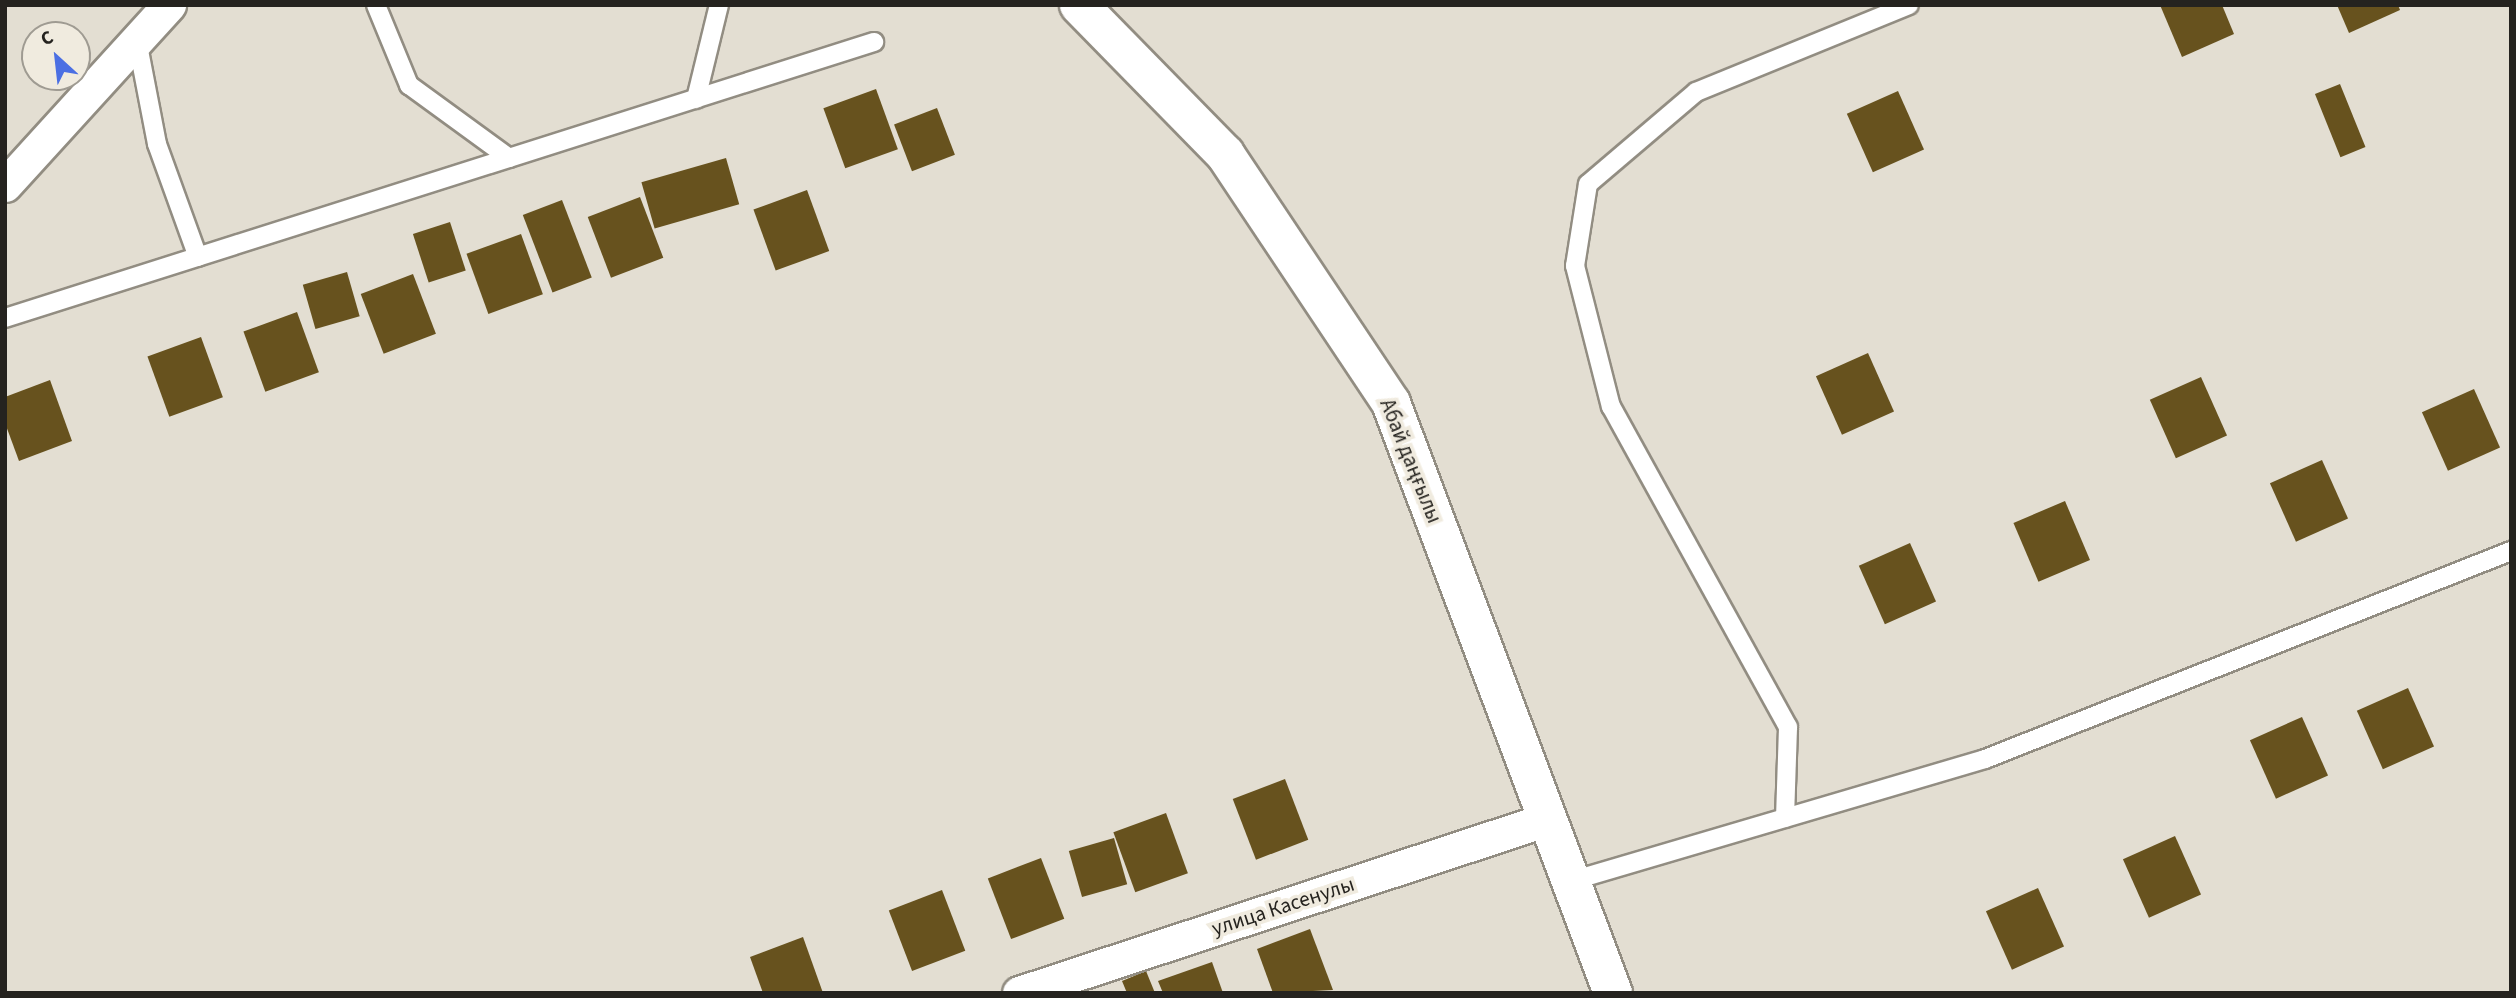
<!DOCTYPE html>
<meta charset="utf-8">
<style>
body{margin:0}
#map{position:relative;width:2516px;height:998px;overflow:hidden;background:#e3ded2;font-family:"Source Sans 3",sans-serif}
div>[style]{position:absolute}
[style*='--x']{left:calc(var(--x)*1px);top:calc(var(--y)*1px);width:calc(var(--w)*1px);rotate:calc(var(--a)*1deg)}
.building>*{inset:0;background:#67521e;transform-origin:0 0}
.roads{filter:drop-shadow(2px 0 #928d82) drop-shadow(-2px 0 #928d82) drop-shadow(0 2px #928d82) drop-shadow(0 -2px #928d82)}
.service>*{height:18px;margin:-9px;padding:0 9px;transform-origin:9px;border-radius:9px;background:#fff}
.minor>*{height:33px;margin:-16.5px;padding:0 16.5px;transform-origin:16.5px;border-radius:16.5px;background:#fff}
.tertiary>*{height:38px;margin:-19px;padding:0 19px;transform-origin:19px;border-radius:19px;background:#fff}
span{translate:-50% -50%;white-space:nowrap;text-align:center;line-height:1.15;-webkit-text-stroke:7px #f0ebdf;paint-order:stroke}
.street-label{font-size:21px;color:#25231f}
.frame{position:absolute;inset:0;border:7px solid #25231f;pointer-events:none}
.north{position:absolute;left:21px;top:21px;width:70px;height:70px;box-sizing:border-box;background:#f0ebdf;border:2px solid #9f9b92;border-radius:50%;rotate:333deg;font-size:19px;font-weight:700;line-height:28px;text-align:center;color:#25231f}
.north::after{content:'';display:block;margin:auto;width:24px;height:32px;background:#4b6fe3;clip-path:polygon(50% 0,100% 100%,50% 72%,0 100%)}
</style>
<div id="map">
<div class="building">
<i style="clip-path:polygon(2160px 5px,2222px 5px,2234px 34px,2182px 57px)"></i>
<i style="clip-path:polygon(2337px 5px,2398px 5px,2400px 10px,2349px 33px)"></i>
<i style="left:2340px;top:84px;width:68px;height:27px;rotate:68deg"></i>
<i style="left:876px;top:89px;width:64px;height:56px;rotate:70deg"></i>
<i style="left:1898px;top:91px;width:64px;height:56px;rotate:66deg"></i>
<i style="left:937px;top:108px;width:50px;height:46px;rotate:69deg"></i>
<i style="left:726px;top:158px;width:48px;height:88px;rotate:74deg"></i>
<i style="left:807px;top:190px;width:65px;height:57px;rotate:70deg"></i>
<i style="left:640px;top:197px;width:65px;height:56px;rotate:69deg"></i>
<i style="left:562px;top:200px;width:83px;height:42px;rotate:69deg"></i>
<i style="left:450px;top:222px;width:51px;height:39px;rotate:72deg"></i>
<i style="left:521px;top:234px;width:64px;height:58px;rotate:70deg"></i>
<i style="left:347px;top:272px;width:46px;height:46px;rotate:74deg"></i>
<i style="left:413px;top:274px;width:64px;height:56px;rotate:69deg"></i>
<i style="left:297px;top:312px;width:64px;height:57px;rotate:70deg"></i>
<i style="left:201px;top:337px;width:64px;height:57px;rotate:70deg"></i>
<i style="left:1868px;top:353px;width:64px;height:57px;rotate:66deg"></i>
<i style="left:2201px;top:377px;width:64px;height:56px;rotate:66deg"></i>
<i style="clip-path:polygon(50px 380px,72px 441px,19px 461px,5px 423px,5px 397px)"></i>
<i style="left:2474px;top:389px;width:64px;height:57px;rotate:66deg"></i>
<i style="left:2322px;top:460px;width:64px;height:57px;rotate:66deg"></i>
<i style="left:2065px;top:501px;width:64px;height:56px;rotate:67deg"></i>
<i style="left:1910px;top:543px;width:64px;height:56px;rotate:66deg"></i>
<i style="left:2408px;top:688px;width:64px;height:56px;rotate:66deg"></i>
<i style="left:2302px;top:717px;width:64px;height:57px;rotate:66deg"></i>
<i style="left:1285px;top:779px;width:65px;height:56px;rotate:69deg"></i>
<i style="left:1166px;top:813px;width:64px;height:56px;rotate:70deg"></i>
<i style="left:2175px;top:836px;width:64px;height:57px;rotate:66deg"></i>
<i style="left:1114px;top:838px;width:48px;height:47px;rotate:74deg"></i>
<i style="left:1041px;top:858px;width:65px;height:57px;rotate:69deg"></i>
<i style="left:2038px;top:888px;width:64px;height:57px;rotate:66deg"></i>
<i style="left:942px;top:890px;width:65px;height:57px;rotate:69deg"></i>
<i style="clip-path:polygon(1310px 929px,1333px 990px,1273px 993px,1257px 949px)"></i>
<i style="clip-path:polygon(803px 937px,823px 993px,763px 993px,750px 957px)"></i>
<i style="clip-path:polygon(1212px 962px,1223px 993px,1163px 993px,1158px 981px)"></i>
<i style="clip-path:polygon(1146px 971px,1155px 993px,1127px 993px,1122px 981px)"></i>
</div>
<div class="roads">
<div class="service">
<i style="--x:376;--y:5;--w:87;--a:67.6"></i>
<i style="--x:409;--y:85;--w:124;--a:36.1"></i>
<i style="--x:137;--y:40;--w:106;--a:79.1"></i>
<i style="--x:157;--y:144;--w:120;--a:70.1"></i>
<i style="--x:696;--y:99;--w:97;--a:-76.3"></i>
<i style="--x:5;--y:318;--w:912;--a:-17.62"></i>
<i style="--x:1785;--y:818;--w:91;--a:-88.1"></i>
<i style="--x:1788;--y:727;--w:366;--a:-118.9"></i>
<i style="--x:1611;--y:407;--w:146;--a:-104.3"></i>
<i style="--x:1575;--y:266;--w:83;--a:-81"></i>
<i style="--x:1588;--y:184;--w:142;--a:-40.4"></i>
<i style="--x:1696;--y:92;--w:230;--a:-22.2"></i>
<i style="--x:1571;--y:881;--w:432;--a:-16.4"></i>
<i style="--x:1985;--y:759;--w:566;--a:-21.58"></i>
</div>
<div class="minor">
<i style="--x:5;--y:185;--w:244;--a:-47.7"></i>
<i style="--x:1019;--y:993;--w:557;--a:-18.21"></i>
</div>
<div class="tertiary">
<i style="--x:1079;--y:5;--w:209;--a:45.6"></i>
<i style="--x:1225;--y:154;--w:299;--a:56.3"></i>
<i style="--x:1391;--y:403;--w:630;--a:69.38"></i>
</div>
</div>
<div class="street-label">
<span style="left:1411px;top:461px;rotate:68deg">Абай даңғылы</span>
<span style="left:1283px;top:906px;rotate:-18deg">улица Касенулы</span>
</div>
<div class="frame"></div>
<div class="north">С</div>
</div>
